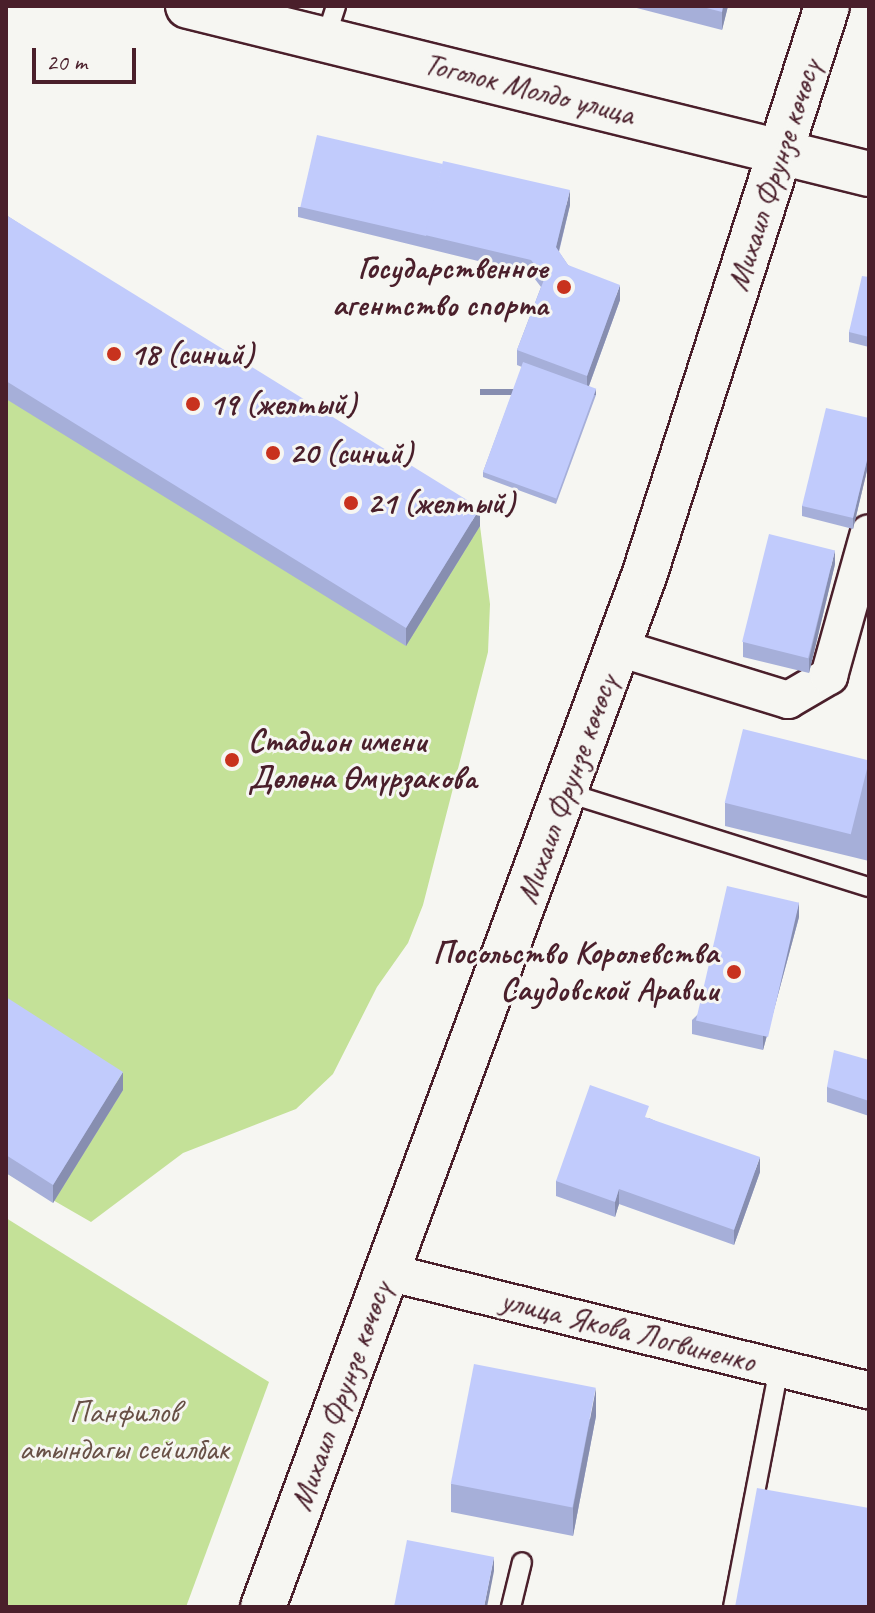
<!DOCTYPE html>
<meta charset="utf-8">
<style>
body{margin:0}
#map{position:relative;width:875px;height:1613px;overflow:hidden;background:#f6f6f2;font-family:Caveat,sans-serif}
div>[style]{position:absolute}
[style*='--x']{left:calc(var(--x)*1px);top:calc(var(--y)*1px);width:calc(var(--w)*1px);rotate:calc(var(--a)*1deg)}
.green>*{inset:0;background:#c4e198}
.roads{filter:drop-shadow(2px 0 #4a1f2b) drop-shadow(-2px 0 #4a1f2b) drop-shadow(0 2px #4a1f2b) drop-shadow(0 -2px #4a1f2b)}
.service>*{height:18px;margin:-9px;padding:0 9px;transform-origin:9px;border-radius:9px;background:#f6f6f2}
.minor>*{height:36px;margin:-18px;padding:0 18px;transform-origin:18px;border-radius:18px;background:#f6f6f2}
.secondary>*{height:44px;margin:-22px;padding:0 22px;transform-origin:22px;border-radius:22px;background:#f6f6f2}
.wall>*{inset:0;background:#a6afd9}
.shaded-wall>*{inset:0;background:#878eb0;transform-origin:0 0}
.building>*{inset:0;background:#c1cbfc;transform-origin:0 0}
.dots>*{width:22px;height:22px;translate:-50% -50%;box-sizing:border-box;border:4px solid #f6f6f2;border-radius:50%}
span{translate:-50% -50%;white-space:nowrap;text-align:center;line-height:1.15;-webkit-text-stroke:6px #f6f6f2;paint-order:stroke}
.street-label{font-size:32px;color:#4a1f2b}
.poi-label{font-size:32px;color:#4a1f2b;font-weight:700}
.right{translate:-100% -50%;text-align:right}
.left{translate:0 -50%;text-align:left}
.park-label{font-size:32px;color:#685046}
.frame{position:absolute;inset:0;border:8px solid #4a1f2b;pointer-events:none}
.scale{position:absolute;left:32px;top:48px;width:104px;height:36px;box-sizing:border-box;border:4px solid #4a1f2b;border-top:0;padding-left:10px;font-size:24px;line-height:28px;white-space:nowrap;color:#4a1f2b;-webkit-text-stroke:6px #f6f6f2;paint-order:stroke}
</style>
<div id="map">
<div class="green">
<i style="clip-path:polygon(6px 234px,480px 526px,490px 604px,488px 652px,423px 905px,408px 943px,377px 987px,333px 1074px,296px 1109px,183px 1153px,91px 1222px,6px 1173px)"></i>
<i style="clip-path:polygon(6px 1218px,269px 1382px,186px 1607px,6px 1607px)"></i>
</div>
<div class="roads">
<div class="service">
<i style="--x:325;--y:40;--w:36;--a:-72"></i>
<i style="--x:565;--y:792;--w:318;--a:17.4"></i>
<i style="--x:511;--y:1607;--w:46;--a:-76.3"></i>
<i style="--x:733;--y:1607;--w:243;--a:-79.1"></i>
</div>
<div class="minor">
<i style="--x:619;--y:648;--w:177;--a:17.1"></i>
<i style="--x:788;--y:700;--w:48;--a:-30.3"></i>
<i style="--x:829;--y:676;--w:148;--a:-74.4"></i>
<i style="--x:387;--y:1272;--w:496;--a:13.8"></i>
</div>
<div class="secondary">
<i style="--x:188;--y:6;--w:701;--a:13.86"></i>
<i style="--x:263;--y:1607;--w:1102;--a:-69.72"></i>
<i style="--x:645;--y:573;--w:595;--a:-72.2"></i>
</div>
</div>
<div class="wall">
<i style="clip-path:polygon(629px 6px,728px 6px,722px 30px)"></i>
<i style="clip-path:polygon(570px 205px,559px 252px,568px 265px,620px 300px,589px 386px,596px 395px,556px 504px,483px 477px,483px 472px,522px 367px,517px 365px,517px 350px,541px 287px,531px 274px,298px 217px,298px 207px)"></i>
<i style="clip-path:polygon(6px 215px,480px 526px,406px 646px,6px 399px)"></i>
<i style="clip-path:polygon(869px 277px,869px 347px,849px 342px,849px 332px)"></i>
<i style="clip-path:polygon(869px 418px,869px 462px,853px 529px,802px 516px,802px 506px)"></i>
<i style="clip-path:polygon(835px 564px,809px 673px,743px 657px,743px 642px)"></i>
<i style="clip-path:polygon(869px 760px,869px 861px,725px 826px,725px 803px)"></i>
<i style="clip-path:polygon(799px 917px,763px 1050px,692px 1034px,692px 1020px)"></i>
<i style="clip-path:polygon(6px 997px,123px 1090px,53px 1203px,6px 1173px)"></i>
<i style="clip-path:polygon(869px 1060px,869px 1116px,827px 1102px,827px 1087px)"></i>
<i style="clip-path:polygon(649px 1118px,760px 1172px,734px 1245px,619px 1204px,615px 1217px,556px 1196px,556px 1181px)"></i>
<i style="clip-path:polygon(596px 1416px,573px 1536px,451px 1512px,451px 1484px)"></i>
</div>
<div class="shaded-wall">
<i style="clip-path:polygon(723px 6px,728px 6px,722px 30px,722px 12px)"></i>
<i style="clip-path:polygon(570px 190px,570px 205px,556px 262px,556px 247px)"></i>
<i style="clip-path:polygon(620px 285px,620px 300px,587px 391px,587px 376px)"></i>
<i style="left:596px;top:389px;width:6px;height:116px;rotate:90deg"></i>
<i style="clip-path:polygon(869px 452px,869px 462px,853px 529px,853px 518px)"></i>
<i style="clip-path:polygon(480px 508px,480px 526px,406px 646px,406px 628px)"></i>
<i style="clip-path:polygon(835px 550px,835px 564px,809px 673px,809px 659px)"></i>
<i style="clip-path:polygon(799px 902px,799px 917px,763px 1050px,763px 1036px)"></i>
<i style="clip-path:polygon(123px 1072px,123px 1090px,53px 1203px,53px 1185px)"></i>
<i style="clip-path:polygon(760px 1157px,760px 1172px,734px 1245px,734px 1230px)"></i>
<i style="clip-path:polygon(619px 1189px,619px 1204px,615px 1217px,615px 1202px)"></i>
<i style="clip-path:polygon(596px 1388px,596px 1416px,573px 1536px,573px 1508px)"></i>
<i style="clip-path:polygon(494px 1557px,494px 1571px,487px 1607px,484px 1607px)"></i>
</div>
<div class="building">
<i style="clip-path:polygon(699px 6px,723px 6px,722px 12px)"></i>
<i style="left:317px;top:135px;width:129px;height:74px;rotate:13deg"></i>
<i style="clip-path:polygon(443px 161px,570px 190px,556px 247px,568px 265px,620px 285px,587px 376px,517px 350px,545px 277px,531px 260px,425px 235px)"></i>
<i style="clip-path:polygon(6px 215px,480px 508px,406px 628px,6px 381px)"></i>
<i style="clip-path:polygon(862px 276px,869px 277px,869px 337px,849px 332px)"></i>
<i style="left:523px;top:362px;width:78px;height:117px;rotate:20deg"></i>
<i style="clip-path:polygon(826px 408px,869px 418px,869px 452px,853px 518px,802px 506px)"></i>
<i style="left:769px;top:534px;width:68px;height:111px;rotate:14deg"></i>
<i style="left:743px;top:729px;width:130px;height:76px;rotate:14deg"></i>
<i style="left:727px;top:886px;width:74px;height:138px;rotate:13deg"></i>
<i style="clip-path:polygon(6px 997px,123px 1072px,53px 1185px,6px 1155px)"></i>
<i style="clip-path:polygon(834px 1050px,869px 1060px,869px 1101px,827px 1087px)"></i>
<i style="clip-path:polygon(590px 1085px,649px 1106px,645px 1117px,760px 1157px,734px 1230px,619px 1189px,615px 1202px,556px 1181px)"></i>
<i style="left:474px;top:1364px;width:124px;height:122px;rotate:11deg"></i>
<i style="clip-path:polygon(757px 1488px,869px 1508px,869px 1607px,735px 1607px)"></i>
<i style="clip-path:polygon(407px 1540px,494px 1557px,484px 1607px,394px 1607px)"></i>
</div>
<div class="dots">
<i style="left:564px;top:287px;background:#c8321e"></i>
<i style="left:114px;top:354px;background:#c8321e"></i>
<i style="left:193px;top:404px;background:#c8321e"></i>
<i style="left:273px;top:453px;background:#c8321e"></i>
<i style="left:351px;top:503px;background:#c8321e"></i>
<i style="left:232px;top:760px;background:#c8321e"></i>
<i style="left:734px;top:972px;background:#c8321e"></i>
</div>
<div class="street-label">
<span style="left:529px;top:89px;rotate:14deg">Тоголок Молдо улица</span>
<span style="left:774px;top:175px;rotate:-72deg">Михаил Фрунзе көчөсү</span>
<span style="left:567px;top:789px;rotate:-70deg">Михаил Фрунзе көчөсү</span>
<span style="left:628px;top:1331px;rotate:14deg">улица Якова Логвиненко</span>
<span style="left:341px;top:1396px;rotate:-70deg">Михаил Фрунзе көчөсү</span>
</div>
<div class="poi-label">
<span class="right" style="left:548px;top:287px">Государственное<br>агентство спорта</span>
<span class="left" style="left:130px;top:354px">18 (синий)</span>
<span class="left" style="left:209px;top:404px">19 (желтый)</span>
<span class="left" style="left:289px;top:453px">20 (синий)</span>
<span class="left" style="left:367px;top:503px">21 (желтый)</span>
<span class="left" style="left:248px;top:760px">Стадион имени<br>Дөлөна Өмүрзакова</span>
<span class="right" style="left:718px;top:972px">Посольство Королевства<br>Саудовской Аравии</span>
</div>
<div class="park-label">
<span style="left:124px;top:1431px">Панфилов<br>атындагы сейилбак</span>
</div>
<div class="frame"></div>
<div class="scale">20 m</div>
</div>
